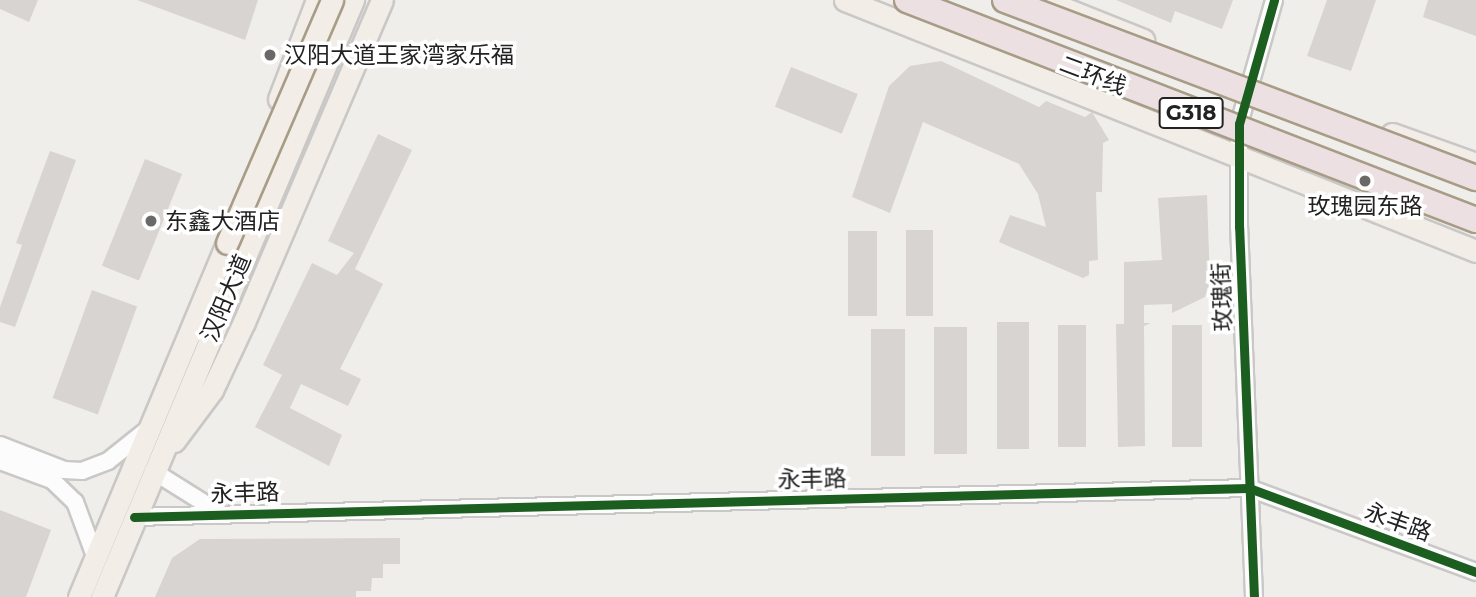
<!DOCTYPE html>
<meta charset="utf-8">
<style>
body{margin:0}
#map{position:relative;width:1476px;height:597px;overflow:hidden;background:#f0eeeb;font-family:Montserrat,"Noto Sans SC",sans-serif}
div>[style]{position:absolute}
[style*='--x']{left:calc(var(--x)*1px);top:calc(var(--y)*1px);width:calc(var(--w)*1px);rotate:calc(var(--a)*1deg)}
.building>*{inset:0;background:#d7d4d2;transform-origin:0 0}
.roads{filter:drop-shadow(2px 0 #c9c8c7) drop-shadow(-2px 0 #c9c8c7) drop-shadow(0 2px #c9c8c7) drop-shadow(0 -2px #c9c8c7)}
.minor>*{height:16px;margin:-8px;padding:0 8px;transform-origin:8px;border-radius:8px;background:#fdfcfc}
.major>*{height:21px;margin:-10.5px;padding:0 10.5px;transform-origin:10.5px;border-radius:10.5px;background:#f3ede7}
.bridges{filter:drop-shadow(2px 0 #a79c86) drop-shadow(-2px 0 #a79c86) drop-shadow(0 2px #a79c86) drop-shadow(0 -2px #a79c86)}
.major-bridge>*{height:21px;margin:-10.5px;padding:0 10.5px;transform-origin:10.5px;border-radius:10.5px;background:#f3ede7}
.highway-bridge>*{height:24px;margin:-12px;padding:0 12px;transform-origin:12px;border-radius:12px;background:#ece0e2}
.cycleway>*{height:9px;margin:-4.5px;padding:0 4.5px;transform-origin:4.5px;border-radius:4.5px;background:#1b5e20}
.dots>*{width:19px;height:19px;translate:-50% -50%;box-sizing:border-box;border:4px solid #fff;border-radius:50%}
span{translate:-50% -50%;white-space:nowrap;text-align:center;line-height:1.15;-webkit-text-stroke:7px #fff;paint-order:stroke}
.shield-label span{padding:2px 5px;background:#fff;border:2px solid;border-radius:5px;-webkit-text-stroke-width:0}
.shield-label{font-size:21px;color:#222;font-weight:700}
.poi-label{font-size:23px;color:#222}
.left{translate:0 -50%;text-align:left}
.street-label{font-size:23px;color:#222}
</style>
<div id="map">
<div class="building">
<i style="clip-path:polygon(0 0,38px 0,29px 22px,0 9px)"></i>
<i style="clip-path:polygon(137px 0,258px 0,245px 40px)"></i>
<i style="clip-path:polygon(1116px 0,1233px 0,1222px 29px,1175px 11px,1171px 23px)"></i>
<i style="clip-path:polygon(1327px 0,1376px 0,1351px 71px,1307px 56px)"></i>
<i style="clip-path:polygon(1428px 0,1476px 0,1476px 36px,1423px 17px)"></i>
<i style="clip-path:polygon(941px 61px,1039px 107px,1046px 101px,1085px 117px,1092px 112px,1109px 140px,1103px 143px,1102px 192px,1096px 192px,1098px 260px,1089px 261px,1089px 275px,1083px 278px,999px 242px,1010px 215px,1046px 227px,1038px 194px,1019px 164px,923px 122px,890px 213px,852px 197px,889px 86px,910px 66px)"></i>
<i style="left:791px;top:67px;width:72px;height:43px;rotate:22deg"></i>
<i style="clip-path:polygon(378px 134px,412px 150px,355px 269px,383px 284px,340px 369px,361px 379px,348px 406px,301px 384px,290px 408px,342px 435px,329px 466px,255px 427px,282px 375px,263px 365px,312px 263px,337px 275px,354px 253px,328px 241px)"></i>
<i style="clip-path:polygon(50px 151px,76px 160px,15px 327px,0 322px,0 307px,22px 245px,16px 243px)"></i>
<i style="left:145px;top:159px;width:40px;height:115px;rotate:22deg"></i>
<i style="clip-path:polygon(1207px 195px,1210px 283px,1205px 297px,1172px 313px,1172px 304px,1144px 305px,1144px 323px,1151px 323px,1144px 326px,1145px 446px,1118px 447px,1116px 324px,1124px 324px,1124px 262px,1162px 260px,1158px 198px)"></i>
<i style="left:906px;top:230px;width:27px;height:86px"></i>
<i style="left:848px;top:231px;width:29px;height:85px"></i>
<i style="left:92px;top:290px;width:48px;height:115px;rotate:20deg"></i>
<i style="left:997px;top:322px;width:32px;height:127px"></i>
<i style="left:1086px;top:325px;width:122px;height:28px;rotate:90deg"></i>
<i style="left:1172px;top:325px;width:30px;height:122px"></i>
<i style="left:967px;top:327px;width:127px;height:33px;rotate:90deg"></i>
<i style="left:871px;top:329px;width:34px;height:127px"></i>
<i style="clip-path:polygon(0 510px,51px 530px,26px 597px,0 597px)"></i>
<i style="clip-path:polygon(400px 538px,400px 564px,383px 564px,383px 578px,372px 578px,371px 591px,356px 591px,356px 597px,155px 597px,172px 558px,200px 539px)"></i>
</div>
<div class="roads">
<div class="minor">
<i style="--x:0;--y:445;--w:69;--a:21.3"></i>
<i style="--x:64;--y:470;--w:18;--a:3"></i>
<i style="--x:82;--y:471;--w:28;--a:-21"></i>
<i style="--x:108;--y:461;--w:50;--a:-38.5"></i>
<i style="--x:0;--y:461;--w:55;--a:20.1"></i>
<i style="--x:52;--y:480;--w:32;--a:44"></i>
<i style="--x:75;--y:502;--w:58;--a:69.7"></i>
<i style="--x:153;--y:471;--w:79;--a:32.1"></i>
<i style="--x:134;--y:517;--w:1115;--a:-1.49"></i>
<i style="--x:1249;--y:488;--w:242;--a:20.3"></i>
<i style="--x:1254;--y:597;--w:370;--a:-92.3"></i>
<i style="--x:1239;--y:227;--w:103;--a:-90"></i>
<i style="--x:1239;--y:124;--w:129;--a:-74.2"></i>
</div>
<div class="major">
<i style="--x:845;--y:0;--w:679;--a:21.69"></i>
<i style="--x:1043;--y:0;--w:108;--a:21.8"></i>
<i style="--x:279;--y:99;--w:106;--a:-69"></i>
<i style="--x:1392;--y:134;--w:89;--a:19.7"></i>
<i style="--x:174;--y:441;--w:64;--a:-53.3"></i>
<i style="--x:212;--y:390;--w:75;--a:-64.8"></i>
<i style="--x:244;--y:322;--w:350;--a:-66.8"></i>
<i style="--x:79;--y:597;--w:384;--a:-67.3"></i>
<i style="--x:102;--y:597;--w:648;--a:-67.2"></i>
</div>
</div>
<div class="bridges">
<div class="major-bridge">
<i style="--x:227;--y:243;--w:265;--a:-66.6"></i>
</div>
<div class="highway-bridge">
<i style="--x:907;--y:0;--w:610;--a:21.14"></i>
<i style="--x:1005;--y:0;--w:504;--a:20.7"></i>
</div>
</div>
<div class="cycleway">
<i style="--x:134;--y:517;--w:1115;--a:-1.49"></i>
<i style="--x:1249;--y:488;--w:242;--a:20.3"></i>
<i style="--x:1254;--y:597;--w:370;--a:-92.3"></i>
<i style="--x:1239;--y:227;--w:103;--a:-90"></i>
<i style="--x:1239;--y:124;--w:129;--a:-74.2"></i>
</div>
<div class="dots">
<i style="left:270px;top:55px;background:#6a6968"></i>
<i style="left:1365px;top:181px;background:#6a6968"></i>
<i style="left:151px;top:221px;background:#6a6968"></i>
</div>
<div class="shield-label">
<span style="left:1191px;top:113px">G318</span>
</div>
<div class="poi-label">
<span class="left" style="left:284px;top:55px">汉阳大道王家湾家乐福</span>
<span style="left:1365px;top:206px">玫瑰园东路</span>
<span class="left" style="left:165px;top:221px">东鑫大酒店</span>
</div>
<div class="street-label">
<span style="left:1093px;top:75px;rotate:21deg">二环线</span>
<span style="left:1222px;top:297px;rotate:-92deg">玫瑰街</span>
<span style="left:226px;top:298px;rotate:-67deg">汉阳大道</span>
<span style="left:812px;top:479px;rotate:-1deg">永丰路</span>
<span style="left:245px;top:493px;rotate:-2deg">永丰路</span>
<span style="left:1398px;top:522px;rotate:20deg">永丰路</span>
</div>
</div>
